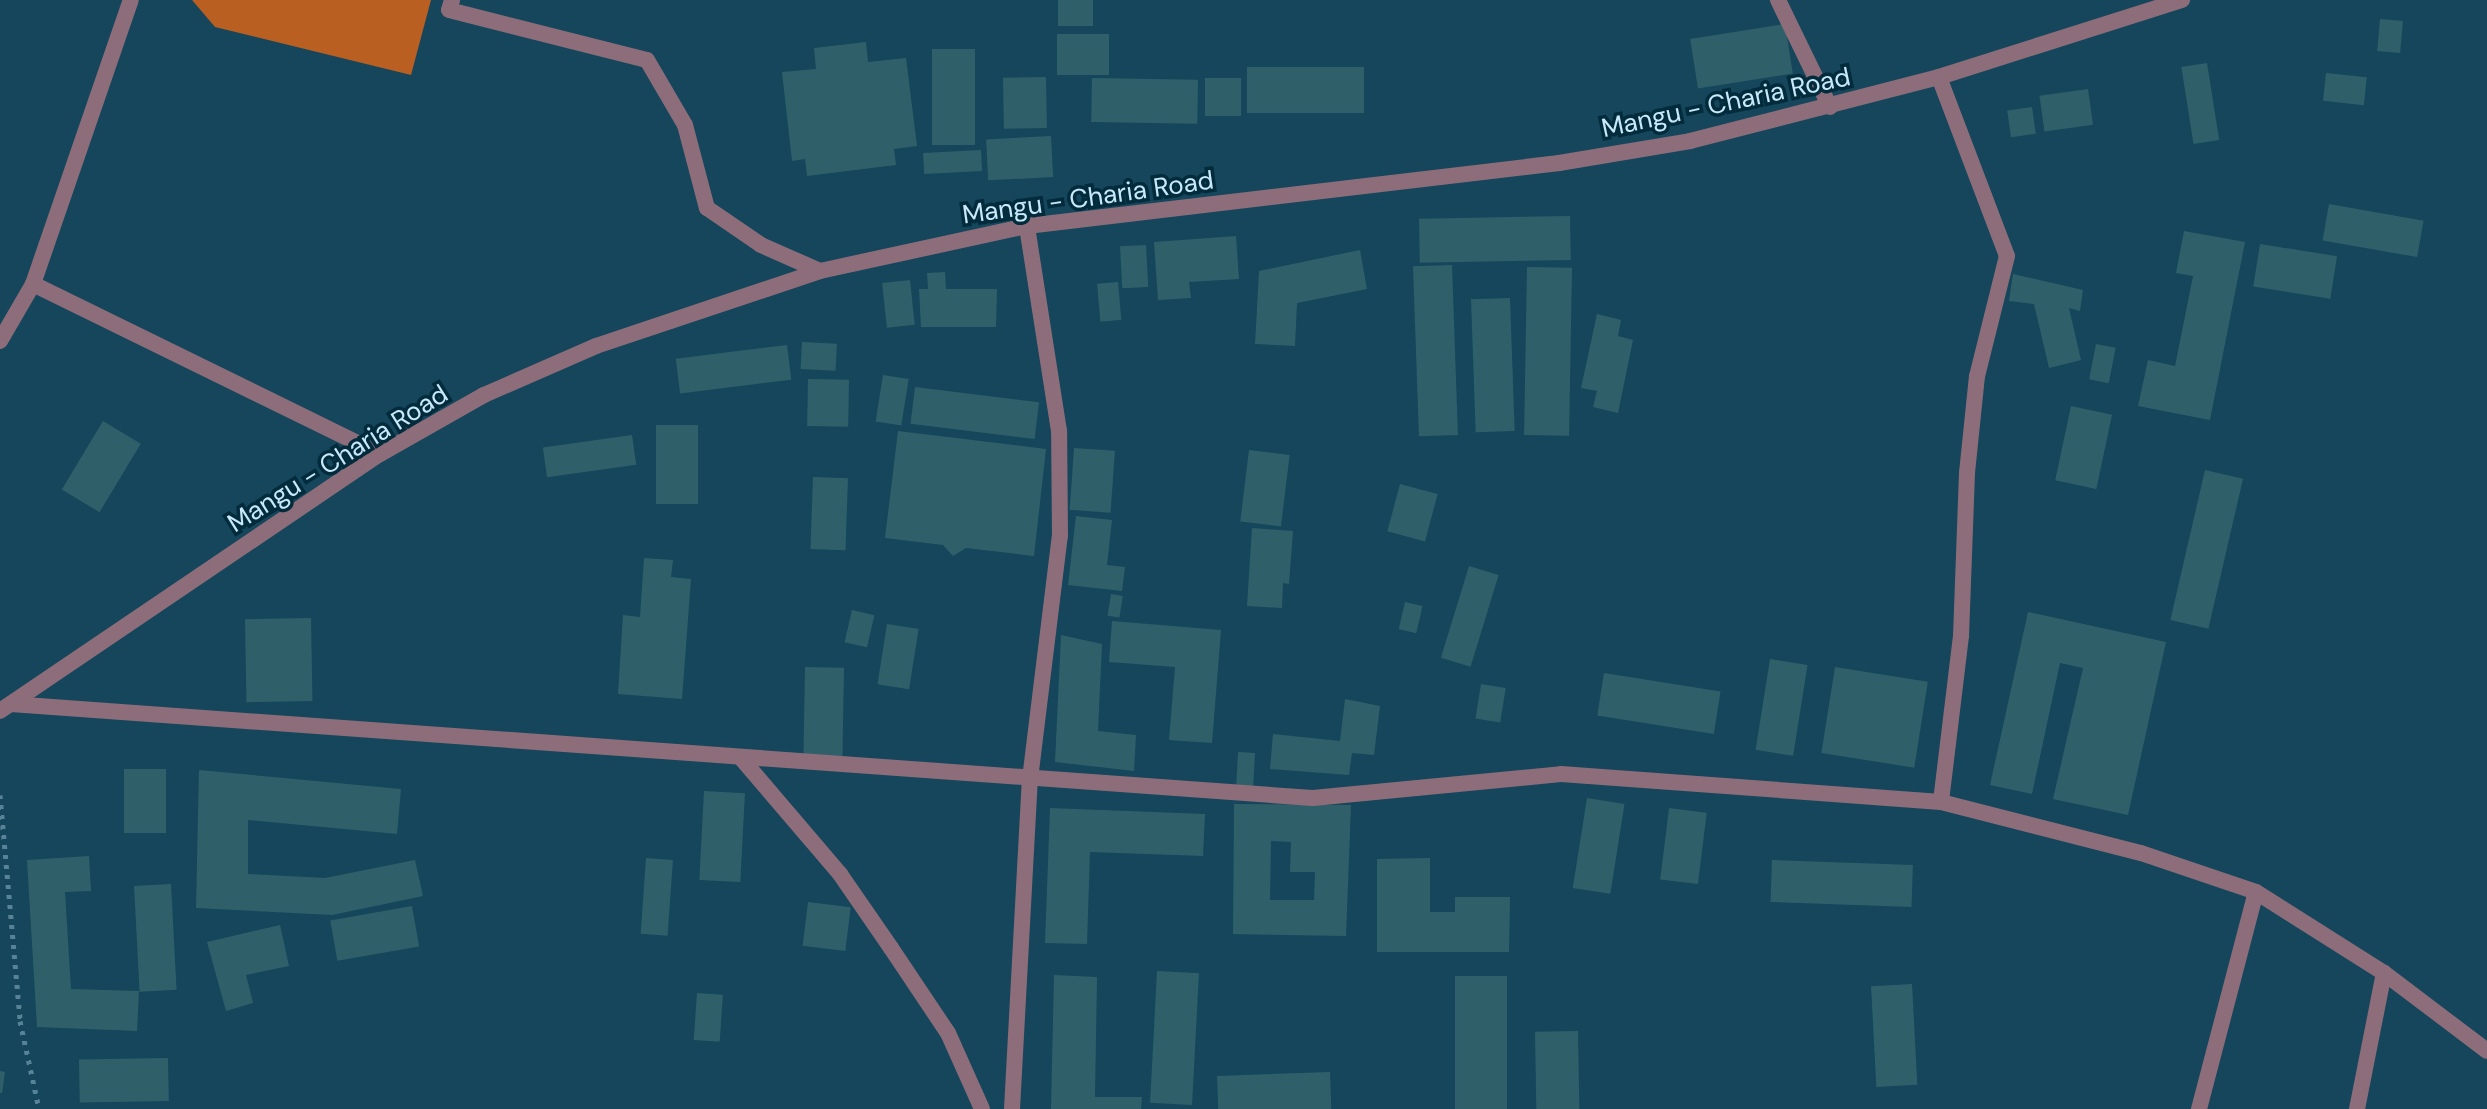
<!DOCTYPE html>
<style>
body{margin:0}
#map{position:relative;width:2487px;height:1109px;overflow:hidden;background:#15465b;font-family:"DM Sans",sans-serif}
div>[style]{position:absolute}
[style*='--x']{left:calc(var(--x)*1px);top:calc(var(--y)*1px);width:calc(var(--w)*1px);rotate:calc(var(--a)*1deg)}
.forest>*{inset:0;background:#ba5f22}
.building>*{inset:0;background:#2f6069;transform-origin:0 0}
.path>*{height:5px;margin-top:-2.5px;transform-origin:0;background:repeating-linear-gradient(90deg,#588396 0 4px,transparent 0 10px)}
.minor>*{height:16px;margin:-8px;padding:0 8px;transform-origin:8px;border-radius:8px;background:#8e6d7b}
.tertiary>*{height:16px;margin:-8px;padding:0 8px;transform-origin:8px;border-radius:8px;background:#8e6d7b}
span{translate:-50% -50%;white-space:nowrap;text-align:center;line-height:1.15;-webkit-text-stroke:7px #022b3c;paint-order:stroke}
.street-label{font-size:26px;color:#c8e9fa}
</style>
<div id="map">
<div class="forest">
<i style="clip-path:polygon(192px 0,431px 0,411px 75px,215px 27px)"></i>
</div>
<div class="building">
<i style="left:1058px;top:0;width:35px;height:26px"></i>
<i style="left:2380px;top:19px;width:23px;height:32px;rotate:5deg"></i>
<i style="left:1785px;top:24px;width:50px;height:96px;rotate:81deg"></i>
<i style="left:1057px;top:34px;width:52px;height:41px"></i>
<i style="clip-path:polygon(866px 42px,868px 62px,906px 58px,917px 146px,894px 149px,896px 165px,807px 176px,805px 159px,792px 161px,782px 72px,816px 69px,814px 48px)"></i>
<i style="left:932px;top:49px;width:43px;height:96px"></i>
<i style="left:2207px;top:63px;width:78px;height:26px;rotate:81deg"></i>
<i style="left:1247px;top:67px;width:117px;height:46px"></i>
<i style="left:2326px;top:73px;width:41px;height:28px;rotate:6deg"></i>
<i style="left:1046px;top:77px;width:51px;height:43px;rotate:89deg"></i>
<i style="left:1092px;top:78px;width:106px;height:44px;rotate:1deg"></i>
<i style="left:1205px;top:78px;width:36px;height:38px"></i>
<i style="left:2088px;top:89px;width:36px;height:49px;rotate:82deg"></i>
<i style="left:2032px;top:107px;width:27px;height:25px;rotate:82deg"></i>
<i style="left:1051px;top:136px;width:41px;height:65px;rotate:87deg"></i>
<i style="left:981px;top:150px;width:21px;height:58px;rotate:87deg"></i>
<i style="left:2329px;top:204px;width:96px;height:37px;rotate:10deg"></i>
<i style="left:1570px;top:216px;width:44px;height:151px;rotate:89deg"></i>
<i style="clip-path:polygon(2184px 231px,2245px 242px,2210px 420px,2138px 406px,2148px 360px,2175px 366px,2193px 276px,2176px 273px)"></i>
<i style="clip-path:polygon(1236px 236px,1239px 279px,1189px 282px,1191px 298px,1158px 300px,1154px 242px)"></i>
<i style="left:2260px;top:244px;width:78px;height:43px;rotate:9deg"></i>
<i style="left:1146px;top:245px;width:42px;height:26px;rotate:87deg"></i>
<i style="clip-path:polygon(1360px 250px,1367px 289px,1297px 303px,1295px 346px,1255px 344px,1259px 271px)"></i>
<i style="left:1452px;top:265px;width:170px;height:39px;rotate:88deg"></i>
<i style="left:1527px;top:267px;width:45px;height:168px;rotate:1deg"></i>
<i style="clip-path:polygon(945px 272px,946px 289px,997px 289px,996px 327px,921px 327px,919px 289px,928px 289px,927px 273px)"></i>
<i style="clip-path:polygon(2013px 274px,2083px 290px,2080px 311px,2069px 308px,2081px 360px,2049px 368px,2034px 304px,2009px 301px)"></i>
<i style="left:910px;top:280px;width:45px;height:28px;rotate:84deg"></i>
<i style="left:1118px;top:282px;width:38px;height:21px;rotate:85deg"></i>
<i style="left:1510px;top:298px;width:133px;height:39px;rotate:88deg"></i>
<i style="clip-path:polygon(1597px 314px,1621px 320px,1618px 336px,1633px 340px,1618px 413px,1593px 407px,1597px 391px,1581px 388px)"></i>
<i style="left:802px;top:342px;width:35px;height:27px;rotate:3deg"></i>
<i style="left:2096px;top:344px;width:20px;height:36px;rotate:11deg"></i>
<i style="left:787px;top:345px;width:35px;height:112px;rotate:83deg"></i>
<i style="left:883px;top:375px;width:26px;height:47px;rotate:9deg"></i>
<i style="left:808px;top:379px;width:41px;height:47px;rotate:1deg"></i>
<i style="left:915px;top:387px;width:125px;height:37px;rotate:7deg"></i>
<i style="left:2071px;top:406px;width:42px;height:76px;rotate:12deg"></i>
<i style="left:103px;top:421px;width:44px;height:80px;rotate:31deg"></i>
<i style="left:656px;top:425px;width:42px;height:79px"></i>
<i style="clip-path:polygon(898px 431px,1046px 449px,1034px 556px,966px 548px,953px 556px,943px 545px,885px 538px)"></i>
<i style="left:632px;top:435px;width:30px;height:90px;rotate:82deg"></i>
<i style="left:1074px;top:448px;width:41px;height:62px;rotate:4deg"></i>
<i style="left:1249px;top:450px;width:41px;height:72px;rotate:7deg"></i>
<i style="left:2205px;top:470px;width:39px;height:154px;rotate:13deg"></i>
<i style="left:813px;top:477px;width:35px;height:72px;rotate:2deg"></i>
<i style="left:1400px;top:484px;width:39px;height:49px;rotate:15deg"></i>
<i style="clip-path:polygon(1076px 516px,1112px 520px,1107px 565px,1125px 567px,1122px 591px,1068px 585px)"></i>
<i style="clip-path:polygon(1252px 528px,1293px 531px,1289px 584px,1283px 583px,1282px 608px,1247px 606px)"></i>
<i style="clip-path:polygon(644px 558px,673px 560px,671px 577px,691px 579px,682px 699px,618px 694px,623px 615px,640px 617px)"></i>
<i style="left:1469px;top:566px;width:31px;height:96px;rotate:17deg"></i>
<i style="left:1111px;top:594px;width:12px;height:22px;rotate:9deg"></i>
<i style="left:1405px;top:602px;width:18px;height:28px;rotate:13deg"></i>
<i style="left:852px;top:610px;width:23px;height:33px;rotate:13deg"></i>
<i style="clip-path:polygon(2028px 612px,2166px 642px,2128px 815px,2053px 799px,2083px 668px,2060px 663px,2032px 794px,1990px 785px)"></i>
<i style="left:311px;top:618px;width:83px;height:66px;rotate:89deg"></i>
<i style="clip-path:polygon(1112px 621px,1221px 630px,1212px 743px,1169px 740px,1175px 667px,1109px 662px)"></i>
<i style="left:887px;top:624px;width:32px;height:61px;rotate:9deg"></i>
<i style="clip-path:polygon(1061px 635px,1102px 644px,1098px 731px,1136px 735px,1134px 771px,1055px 762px)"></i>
<i style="left:1770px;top:659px;width:38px;height:92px;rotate:9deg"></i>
<i style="left:805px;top:667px;width:39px;height:92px;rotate:1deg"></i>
<i style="left:1835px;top:667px;width:94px;height:87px;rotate:9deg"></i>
<i style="left:1604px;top:673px;width:118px;height:43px;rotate:9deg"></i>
<i style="left:1481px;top:684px;width:25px;height:35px;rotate:9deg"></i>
<i style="clip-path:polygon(1345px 699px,1380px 706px,1374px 755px,1352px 753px,1349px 775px,1270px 769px,1273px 734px,1340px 741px)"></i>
<i style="left:1238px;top:752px;width:17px;height:35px;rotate:3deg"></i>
<i style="left:124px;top:769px;width:42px;height:64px"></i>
<i style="clip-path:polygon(199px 770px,401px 789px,397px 834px,248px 820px,248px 874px,325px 878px,415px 860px,423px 896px,332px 915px,196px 908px)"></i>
<i style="left:704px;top:791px;width:41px;height:89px;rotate:3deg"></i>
<i style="left:1587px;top:798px;width:38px;height:91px;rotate:9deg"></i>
<i style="clip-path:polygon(evenodd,1234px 804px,1351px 805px,1346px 936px,1233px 934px,1234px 804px,1271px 841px,1291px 842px,1290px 872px,1315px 872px,1314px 900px,1270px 900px,1271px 841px)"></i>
<i style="clip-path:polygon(1050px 808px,1205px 814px,1203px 856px,1090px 852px,1087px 944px,1045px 943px)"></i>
<i style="left:1669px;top:808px;width:38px;height:72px;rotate:7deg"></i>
<i style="clip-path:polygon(89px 856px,91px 891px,65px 892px,71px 989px,139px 991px,137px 1031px,37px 1027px,27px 860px)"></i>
<i style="left:646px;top:858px;width:27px;height:76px;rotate:4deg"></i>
<i style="clip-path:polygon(1430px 858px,1430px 912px,1455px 912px,1455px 897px,1510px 897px,1509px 952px,1377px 952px,1377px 859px)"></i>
<i style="left:1772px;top:860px;width:141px;height:42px;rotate:2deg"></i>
<i style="left:171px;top:884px;width:106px;height:37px;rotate:87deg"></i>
<i style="left:808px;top:902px;width:43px;height:44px;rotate:7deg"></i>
<i style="left:412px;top:906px;width:41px;height:83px;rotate:80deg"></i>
<i style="clip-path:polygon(280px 925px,289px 966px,246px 975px,253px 1003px,226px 1011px,207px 942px)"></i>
<i style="left:1157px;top:971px;width:42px;height:132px;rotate:3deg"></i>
<i style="clip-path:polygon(1054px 975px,1097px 977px,1095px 1097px,1142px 1097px,1141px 1109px,1051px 1109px)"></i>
<i style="left:1455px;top:976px;width:52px;height:133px"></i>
<i style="left:1912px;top:984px;width:101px;height:41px;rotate:87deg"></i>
<i style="left:697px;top:993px;width:26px;height:47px;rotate:4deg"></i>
<i style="left:1578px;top:1031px;width:78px;height:43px;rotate:89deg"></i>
<i style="left:168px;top:1058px;width:43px;height:89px;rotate:89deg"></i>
<i style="clip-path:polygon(0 1071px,5px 1072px,2px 1093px,0 1093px)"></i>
<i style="left:1330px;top:1072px;width:37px;height:113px;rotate:88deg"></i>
</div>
<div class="path">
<i style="--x:0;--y:795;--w:227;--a:84.9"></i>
<i style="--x:20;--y:1021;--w:90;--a:77.8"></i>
</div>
<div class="minor">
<i style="--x:452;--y:0;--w:10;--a:107"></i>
<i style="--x:449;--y:10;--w:204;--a:14.2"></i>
<i style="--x:647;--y:60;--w:75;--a:59.7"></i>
<i style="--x:685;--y:125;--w:86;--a:75.2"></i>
<i style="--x:707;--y:208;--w:65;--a:34.4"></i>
<i style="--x:761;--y:245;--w:64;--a:23.8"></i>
<i style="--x:1778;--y:0;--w:119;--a:64.1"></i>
<i style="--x:1939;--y:77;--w:191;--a:69.2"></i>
<i style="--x:2007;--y:256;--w:124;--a:104"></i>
<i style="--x:1977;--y:376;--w:98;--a:95.9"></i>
<i style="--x:1967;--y:473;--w:163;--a:92.1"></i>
<i style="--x:1961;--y:636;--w:167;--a:96.9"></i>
<i style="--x:33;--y:284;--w:300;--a:-71"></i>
<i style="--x:0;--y:341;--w:66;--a:-59.9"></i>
<i style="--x:33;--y:284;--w:386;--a:26.1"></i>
<i style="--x:11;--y:704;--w:1305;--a:4.13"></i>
<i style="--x:1313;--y:798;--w:249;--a:-5.5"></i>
<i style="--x:1561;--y:774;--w:381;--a:4.2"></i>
<i style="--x:1941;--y:802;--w:206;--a:14.3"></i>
<i style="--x:2141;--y:853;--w:121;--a:18.7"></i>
<i style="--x:2256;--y:892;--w:151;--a:32.3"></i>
<i style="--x:2384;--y:973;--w:129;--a:37.1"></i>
<i style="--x:741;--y:758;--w:153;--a:49.5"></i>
<i style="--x:840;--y:874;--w:90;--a:55.4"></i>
<i style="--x:891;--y:948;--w:102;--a:56.2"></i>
<i style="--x:948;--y:1033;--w:83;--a:65.9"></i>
<i style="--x:1012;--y:1109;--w:330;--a:-86.9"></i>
<i style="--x:1030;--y:779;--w:245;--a:-83"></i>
<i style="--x:1060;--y:536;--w:105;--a:-90.5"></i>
<i style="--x:1059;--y:431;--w:207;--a:-98.9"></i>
<i style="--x:2199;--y:1109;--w:224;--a:-75.3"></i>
<i style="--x:2357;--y:1109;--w:139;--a:-78.8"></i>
</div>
<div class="tertiary">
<i style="--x:0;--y:711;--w:459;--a:-34.1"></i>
<i style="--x:380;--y:454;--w:120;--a:-29.6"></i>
<i style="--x:484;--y:395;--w:122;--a:-23.6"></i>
<i style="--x:596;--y:346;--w:236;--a:-18.5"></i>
<i style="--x:820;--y:271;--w:212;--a:-12.3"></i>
<i style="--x:1027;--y:226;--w:536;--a:-6.75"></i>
<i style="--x:1559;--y:163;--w:133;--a:-9.5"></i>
<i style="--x:1690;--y:141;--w:257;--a:-14.4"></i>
<i style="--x:1939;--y:77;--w:255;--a:-17.6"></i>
</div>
<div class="street-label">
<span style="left:1726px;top:103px;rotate:-12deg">Mangu - Charia Road</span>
<span style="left:1088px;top:198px;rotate:-8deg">Mangu - Charia Road</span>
<span style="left:338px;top:459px;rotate:-32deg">Mangu - Charia Road</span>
</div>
</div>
